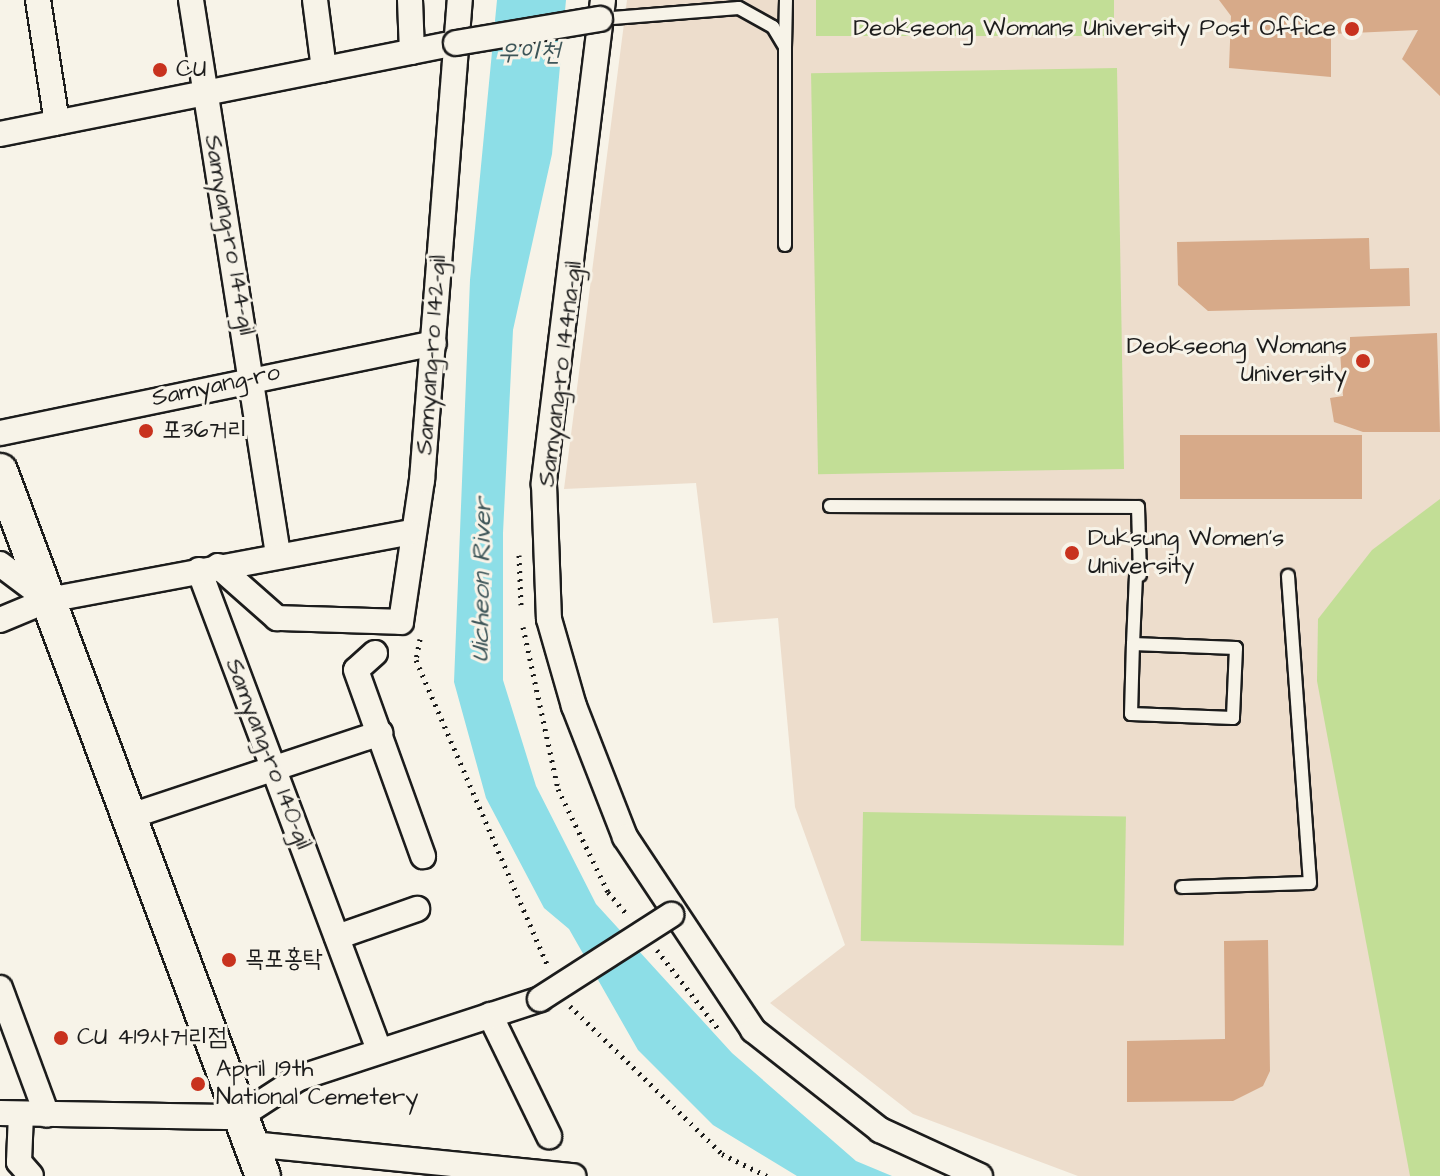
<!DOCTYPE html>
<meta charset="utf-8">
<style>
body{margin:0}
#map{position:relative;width:1440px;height:1176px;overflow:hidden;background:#f7f3e8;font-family:"Architects Daughter","Poor Story",sans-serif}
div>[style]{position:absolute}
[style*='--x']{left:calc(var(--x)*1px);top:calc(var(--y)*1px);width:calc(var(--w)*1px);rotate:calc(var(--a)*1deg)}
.built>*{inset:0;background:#edddcc}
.green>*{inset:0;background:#c2de96;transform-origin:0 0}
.water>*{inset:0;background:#8ddee7}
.building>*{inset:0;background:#d7aa89;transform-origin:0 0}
.path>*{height:5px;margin-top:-2.5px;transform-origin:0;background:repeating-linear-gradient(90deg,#1c1c1c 0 2px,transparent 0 8px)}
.roads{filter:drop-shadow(2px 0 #1c1c1c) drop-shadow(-2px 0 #1c1c1c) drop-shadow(0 2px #1c1c1c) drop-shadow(0 -2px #1c1c1c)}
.lane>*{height:12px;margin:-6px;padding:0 6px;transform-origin:6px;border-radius:6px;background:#f7f3e8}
.street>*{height:24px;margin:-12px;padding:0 12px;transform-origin:12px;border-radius:12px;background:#f7f3e8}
.secondary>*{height:34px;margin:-17px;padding:0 17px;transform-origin:17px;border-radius:17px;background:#f7f3e8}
.bridges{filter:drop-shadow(2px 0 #1c1c1c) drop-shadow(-2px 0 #1c1c1c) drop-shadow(0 2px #1c1c1c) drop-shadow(0 -2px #1c1c1c)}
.street-bridge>*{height:24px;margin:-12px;padding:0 12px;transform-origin:12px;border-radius:12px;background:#f7f3e8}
.dots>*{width:22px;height:22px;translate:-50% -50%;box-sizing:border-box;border:4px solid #f7f3e8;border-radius:50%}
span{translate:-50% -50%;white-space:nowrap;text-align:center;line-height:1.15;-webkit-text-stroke:6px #f7f3e8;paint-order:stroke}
.poi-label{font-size:24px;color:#1c1c1c}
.right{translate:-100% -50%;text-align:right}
.left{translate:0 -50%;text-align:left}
.street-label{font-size:24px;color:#1c1c1c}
.water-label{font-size:26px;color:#3e5659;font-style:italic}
</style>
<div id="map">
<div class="built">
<i style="clip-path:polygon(627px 0,1440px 0,1440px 1176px,1078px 1176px,913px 1114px,770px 1003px,845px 945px,795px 807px,778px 618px,713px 623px,696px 483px,564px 489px)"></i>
</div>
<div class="green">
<i style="left:816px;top:0;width:298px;height:36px"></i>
<i style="left:1117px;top:68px;width:401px;height:306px;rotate:89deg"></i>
<i style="clip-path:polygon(1440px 499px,1440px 1176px,1410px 1176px,1317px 681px,1318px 619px,1372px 550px)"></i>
<i style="left:863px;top:812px;width:263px;height:129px;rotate:1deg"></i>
</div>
<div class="water">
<i style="clip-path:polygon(497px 0,566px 0,552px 154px,513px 330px,503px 533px,503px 680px,536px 786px,596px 904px,732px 1053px,856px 1161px,892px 1176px,797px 1176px,713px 1125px,638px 1050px,569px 929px,544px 908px,486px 798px,454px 682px,470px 280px)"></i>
</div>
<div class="building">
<i style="clip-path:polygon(1219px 0,1440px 0,1440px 96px,1402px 59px,1418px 30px,1331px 34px,1331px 77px,1229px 68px,1231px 16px)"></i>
<i style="clip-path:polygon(1369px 238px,1370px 269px,1409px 268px,1410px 306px,1208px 311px,1178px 285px,1177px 242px)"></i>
<i style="clip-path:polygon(1437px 333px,1440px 432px,1363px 432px,1334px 422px,1330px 398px,1343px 396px,1340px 351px,1350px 348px,1350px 337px)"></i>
<i style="left:1180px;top:435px;width:182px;height:64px"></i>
<i style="clip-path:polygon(1268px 940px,1270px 1071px,1263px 1086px,1233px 1101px,1127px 1102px,1127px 1041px,1225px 1039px,1224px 941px)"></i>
</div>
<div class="path">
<i style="--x:519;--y:555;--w:50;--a:87.7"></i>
<i style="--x:523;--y:627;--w:166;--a:77.8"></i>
<i style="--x:558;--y:789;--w:114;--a:64.1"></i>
<i style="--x:608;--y:892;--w:30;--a:50"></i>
<i style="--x:420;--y:639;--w:21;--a:101"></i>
<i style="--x:416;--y:660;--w:333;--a:66.7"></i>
<i style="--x:657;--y:950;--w:101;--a:52.2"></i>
<i style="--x:570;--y:1006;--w:212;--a:44.2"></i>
<i style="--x:722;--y:1154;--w:50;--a:26.1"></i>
</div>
<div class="roads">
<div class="lane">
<i style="--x:600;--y:19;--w:139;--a:-4.5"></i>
<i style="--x:739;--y:8;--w:39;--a:29"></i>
<i style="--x:773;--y:27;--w:23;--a:59"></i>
<i style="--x:785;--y:47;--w:198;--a:90"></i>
<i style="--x:785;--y:47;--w:47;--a:-88.8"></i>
<i style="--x:830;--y:506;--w:308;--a:0.2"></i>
<i style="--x:1138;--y:507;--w:68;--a:88.3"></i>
<i style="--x:1133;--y:644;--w:103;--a:2.2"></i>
<i style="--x:1236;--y:648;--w:70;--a:92.5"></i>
<i style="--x:1233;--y:718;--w:102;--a:-177.8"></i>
<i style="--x:1131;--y:714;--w:70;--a:-88.4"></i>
<i style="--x:1133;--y:644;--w:69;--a:-87.5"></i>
<i style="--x:1182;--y:887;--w:128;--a:-1.8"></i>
<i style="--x:1310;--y:883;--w:308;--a:-94.1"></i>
</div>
<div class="street">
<i style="--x:38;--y:0;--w:124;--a:81.2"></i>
<i style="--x:191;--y:0;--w:561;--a:81.08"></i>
<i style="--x:315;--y:0;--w:70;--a:82.6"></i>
<i style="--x:410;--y:0;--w:52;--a:87.8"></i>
<i style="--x:603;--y:0;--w:488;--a:97"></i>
<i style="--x:544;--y:484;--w:135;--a:87.9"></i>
<i style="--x:549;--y:619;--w:91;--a:74"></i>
<i style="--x:574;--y:706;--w:141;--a:68.7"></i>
<i style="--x:625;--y:837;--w:232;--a:56.4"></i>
<i style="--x:753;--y:1030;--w:162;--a:38.2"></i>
<i style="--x:880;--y:1130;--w:110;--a:24.7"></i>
<i style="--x:0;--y:134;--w:465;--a:-11.3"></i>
<i style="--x:0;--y:433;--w:443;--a:-11.7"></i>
<i style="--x:0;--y:564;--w:60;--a:36.9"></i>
<i style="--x:218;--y:566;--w:79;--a:41.4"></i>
<i style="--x:277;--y:618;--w:124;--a:1.8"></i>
<i style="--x:401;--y:622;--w:144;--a:-81.6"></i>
<i style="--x:422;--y:480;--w:482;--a:-85.5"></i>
<i style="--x:199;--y:570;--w:513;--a:69.44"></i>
<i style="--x:0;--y:620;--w:52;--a:-22.6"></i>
<i style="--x:48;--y:600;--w:368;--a:-10.6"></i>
<i style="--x:375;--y:653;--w:25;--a:138"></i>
<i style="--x:356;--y:670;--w:198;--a:70.2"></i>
<i style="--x:128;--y:817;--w:266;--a:-18.4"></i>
<i style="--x:337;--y:937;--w:85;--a:-19.3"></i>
<i style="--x:0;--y:988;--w:135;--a:69.7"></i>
<i style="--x:490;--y:1015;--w:135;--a:64"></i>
<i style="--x:0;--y:1113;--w:239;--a:1"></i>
<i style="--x:239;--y:1117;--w:72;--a:-33"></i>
<i style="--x:299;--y:1078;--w:254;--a:-18.1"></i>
<i style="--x:21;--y:1114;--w:48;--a:92.4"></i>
<i style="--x:19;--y:1162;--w:18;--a:49"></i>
<i style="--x:251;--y:1144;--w:324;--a:5.7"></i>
</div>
<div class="secondary">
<i style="--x:0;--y:471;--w:752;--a:69.54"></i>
</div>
</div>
<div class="bridges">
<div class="street-bridge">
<i style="--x:456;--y:43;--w:146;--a:-9.5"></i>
<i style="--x:540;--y:999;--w:156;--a:-32.7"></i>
</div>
</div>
<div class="dots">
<i style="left:1352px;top:29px;background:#c8321e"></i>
<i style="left:160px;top:70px;background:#c8321e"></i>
<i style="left:1363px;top:361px;background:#c8321e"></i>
<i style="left:146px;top:431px;background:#c8321e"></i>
<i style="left:1072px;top:553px;background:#c8321e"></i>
<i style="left:229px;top:960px;background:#c8321e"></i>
<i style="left:61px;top:1038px;background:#c8321e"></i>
<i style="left:198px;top:1084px;background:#c8321e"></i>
</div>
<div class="poi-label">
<span class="right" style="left:1336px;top:29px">Deokseong Womans University Post Office</span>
<span class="left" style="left:176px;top:70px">CU</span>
<span class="right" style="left:1347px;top:361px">Deokseong Womans<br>University</span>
<span class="left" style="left:162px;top:431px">포36거리</span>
<span class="left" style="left:1088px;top:553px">Duksung Women's<br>University</span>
<span class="left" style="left:245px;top:960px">목포홍탁</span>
<span class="left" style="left:77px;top:1038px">CU 419사거리점</span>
<span class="left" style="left:216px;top:1084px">April 19th<br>National Cemetery</span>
</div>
<div class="street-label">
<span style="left:229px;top:235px;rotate:80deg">Samyang-ro 144-gil</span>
<span style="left:432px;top:355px;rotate:-86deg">Samyang-ro 142-gil</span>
<span style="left:561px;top:374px;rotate:-83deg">Samyang-ro 144na-gil</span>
<span style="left:216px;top:386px;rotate:-12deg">Samyang-ro</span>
<span style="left:268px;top:754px;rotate:69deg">Samyang-ro 140-gil</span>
</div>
<div class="water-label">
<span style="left:529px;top:53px">우이천</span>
<span style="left:482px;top:580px;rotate:-89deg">Uicheon River</span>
</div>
</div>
